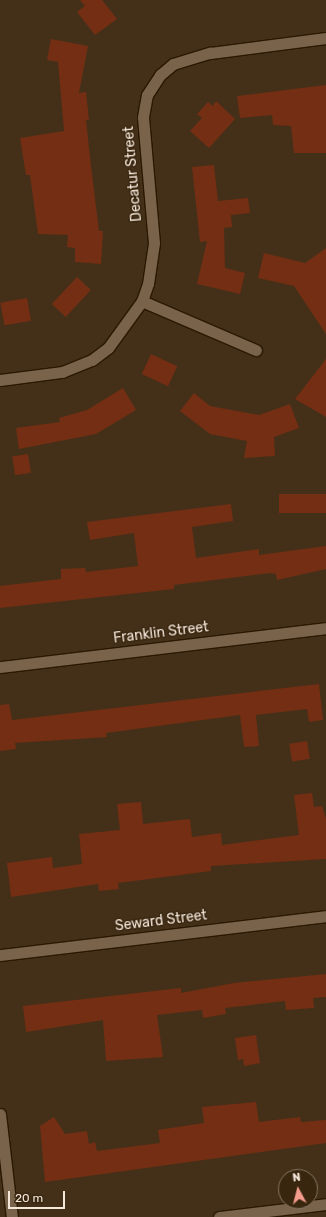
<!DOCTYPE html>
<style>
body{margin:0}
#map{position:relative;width:326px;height:1217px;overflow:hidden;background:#443019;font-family:Rubik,sans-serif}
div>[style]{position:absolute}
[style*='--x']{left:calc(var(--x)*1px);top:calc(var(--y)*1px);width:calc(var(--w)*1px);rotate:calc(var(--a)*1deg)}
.building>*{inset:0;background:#732e13;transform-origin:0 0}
.roads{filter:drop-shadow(1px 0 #2a1802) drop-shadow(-1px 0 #2a1802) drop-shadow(0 1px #2a1802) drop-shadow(0 -1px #2a1802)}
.minor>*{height:11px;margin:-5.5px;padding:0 5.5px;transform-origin:5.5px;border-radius:5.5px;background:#79634a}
span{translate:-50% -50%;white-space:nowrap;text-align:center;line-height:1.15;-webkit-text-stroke:3px #39260f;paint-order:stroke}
.street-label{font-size:14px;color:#f5e8db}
.north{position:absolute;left:278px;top:1169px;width:40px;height:40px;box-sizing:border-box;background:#39260f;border:1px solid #847461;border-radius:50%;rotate:353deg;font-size:11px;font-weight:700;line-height:16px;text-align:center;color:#f5e8db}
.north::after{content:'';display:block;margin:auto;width:14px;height:18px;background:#f49d8d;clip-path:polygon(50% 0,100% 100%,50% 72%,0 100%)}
.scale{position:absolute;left:8px;top:1191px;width:57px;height:18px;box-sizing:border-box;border:2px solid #f5e8db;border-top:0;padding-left:5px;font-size:12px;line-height:14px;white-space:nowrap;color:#f5e8db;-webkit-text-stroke:3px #39260f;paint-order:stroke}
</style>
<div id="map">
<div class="building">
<i style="clip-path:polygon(80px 0,102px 0,117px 19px,95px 35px,77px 12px,85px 6px)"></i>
<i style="clip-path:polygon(51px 39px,88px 46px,79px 93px,86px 92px,89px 120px,86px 120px,91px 166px,99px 231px,103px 231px,101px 264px,75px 262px,75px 248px,67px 247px,68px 235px,38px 234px,30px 175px,26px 175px,20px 138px,64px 131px,58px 62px,47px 60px)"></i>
<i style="clip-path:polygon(326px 85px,326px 153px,294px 153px,291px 126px,273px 125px,272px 115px,240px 118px,237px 96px)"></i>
<i style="clip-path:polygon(216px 101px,235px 119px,209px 148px,190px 131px,202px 118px,197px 114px,208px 102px,213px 106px)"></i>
<i style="clip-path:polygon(214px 165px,218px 201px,248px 198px,250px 213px,231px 215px,232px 227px,224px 228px,225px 268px,245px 273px,240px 294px,197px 284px,207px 241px,200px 242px,192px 167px)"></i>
<i style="clip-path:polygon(326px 248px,326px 334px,294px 286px,258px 278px,264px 253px,305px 263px)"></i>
<i style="left:77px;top:277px;width:19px;height:37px;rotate:43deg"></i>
<i style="left:27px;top:298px;width:23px;height:27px;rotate:80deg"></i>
<i style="left:151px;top:354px;width:29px;height:22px;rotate:25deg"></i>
<i style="clip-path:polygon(326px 359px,326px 417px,295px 399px)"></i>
<i style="clip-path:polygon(123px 388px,136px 410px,96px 434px,19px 449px,16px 428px,60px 422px,59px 418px,87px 410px)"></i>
<i style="clip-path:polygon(194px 393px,210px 406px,259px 415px,290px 404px,299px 428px,274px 437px,275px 456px,244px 458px,247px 441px,210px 434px,180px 411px)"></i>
<i style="left:28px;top:454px;width:19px;height:16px;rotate:81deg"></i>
<i style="left:326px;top:494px;width:19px;height:47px;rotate:90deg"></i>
<i style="clip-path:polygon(231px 504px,233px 521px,192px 527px,196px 558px,259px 549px,259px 555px,326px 546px,326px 569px,277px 580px,276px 574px,270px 573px,174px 585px,174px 589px,0 608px,0 586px,61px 579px,61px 569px,85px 568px,86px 572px,138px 566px,134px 533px,90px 540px,87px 522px)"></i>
<i style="clip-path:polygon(319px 684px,323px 720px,309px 722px,307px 709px,256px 715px,259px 746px,244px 747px,240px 715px,106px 733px,107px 737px,15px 743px,16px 749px,0 751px,0 705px,9px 704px,12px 720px)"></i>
<i style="left:307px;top:741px;width:18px;height:18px;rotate:81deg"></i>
<i style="clip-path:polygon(312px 793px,314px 807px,322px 806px,326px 819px,326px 859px,211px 866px,211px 871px,118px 883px,119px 889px,99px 891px,98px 884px,11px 897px,7px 863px,52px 857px,53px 868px,82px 864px,79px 834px,120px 830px,117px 804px,141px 802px,143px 824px,190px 819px,192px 837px,221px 833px,222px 845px,299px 835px,294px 795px)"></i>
<i style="clip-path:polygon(326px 974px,326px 997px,313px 998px,314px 1008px,286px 1010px,285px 1001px,225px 1008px,226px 1014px,203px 1018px,202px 1010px,157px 1015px,163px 1057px,106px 1061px,103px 1020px,26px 1032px,23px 1006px,181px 988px,181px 993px,234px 983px)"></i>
<i style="clip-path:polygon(256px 1035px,260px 1063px,244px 1066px,243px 1059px,238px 1060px,235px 1038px)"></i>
<i style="clip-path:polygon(256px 1102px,259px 1122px,300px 1117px,301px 1122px,326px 1120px,326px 1143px,45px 1182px,40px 1126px,54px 1117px,65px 1134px,87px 1131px,89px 1144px,95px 1142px,97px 1151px,160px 1143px,158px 1130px,204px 1123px,202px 1107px)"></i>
</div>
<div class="roads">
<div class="minor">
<i style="--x:142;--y:301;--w:124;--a:23.3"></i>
<i style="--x:0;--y:380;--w:63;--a:-7.4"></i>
<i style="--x:62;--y:372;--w:32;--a:-22"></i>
<i style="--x:92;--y:360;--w:20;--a:-37"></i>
<i style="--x:108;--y:348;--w:58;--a:-54.1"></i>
<i style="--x:142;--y:301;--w:18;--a:-71"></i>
<i style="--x:148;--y:284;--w:41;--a:-81.7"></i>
<i style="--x:154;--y:243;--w:126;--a:-95"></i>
<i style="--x:143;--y:117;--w:22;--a:-80"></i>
<i style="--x:147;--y:95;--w:24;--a:-57"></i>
<i style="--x:160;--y:75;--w:17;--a:-40"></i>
<i style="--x:173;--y:64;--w:39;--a:-17"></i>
<i style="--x:210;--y:53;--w:117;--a:-7.4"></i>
<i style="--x:0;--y:667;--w:328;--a:-6.8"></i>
<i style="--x:0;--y:955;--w:328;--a:-6.8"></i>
<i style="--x:0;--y:1114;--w:104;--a:83.4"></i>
<i style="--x:219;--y:1217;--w:108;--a:-6.9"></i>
</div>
</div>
<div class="street-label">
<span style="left:133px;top:174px;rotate:-95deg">Decatur Street</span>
<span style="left:161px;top:633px;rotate:-7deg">Franklin Street</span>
<span style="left:161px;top:921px;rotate:-7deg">Seward Street</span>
</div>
<div class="north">N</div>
<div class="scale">20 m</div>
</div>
